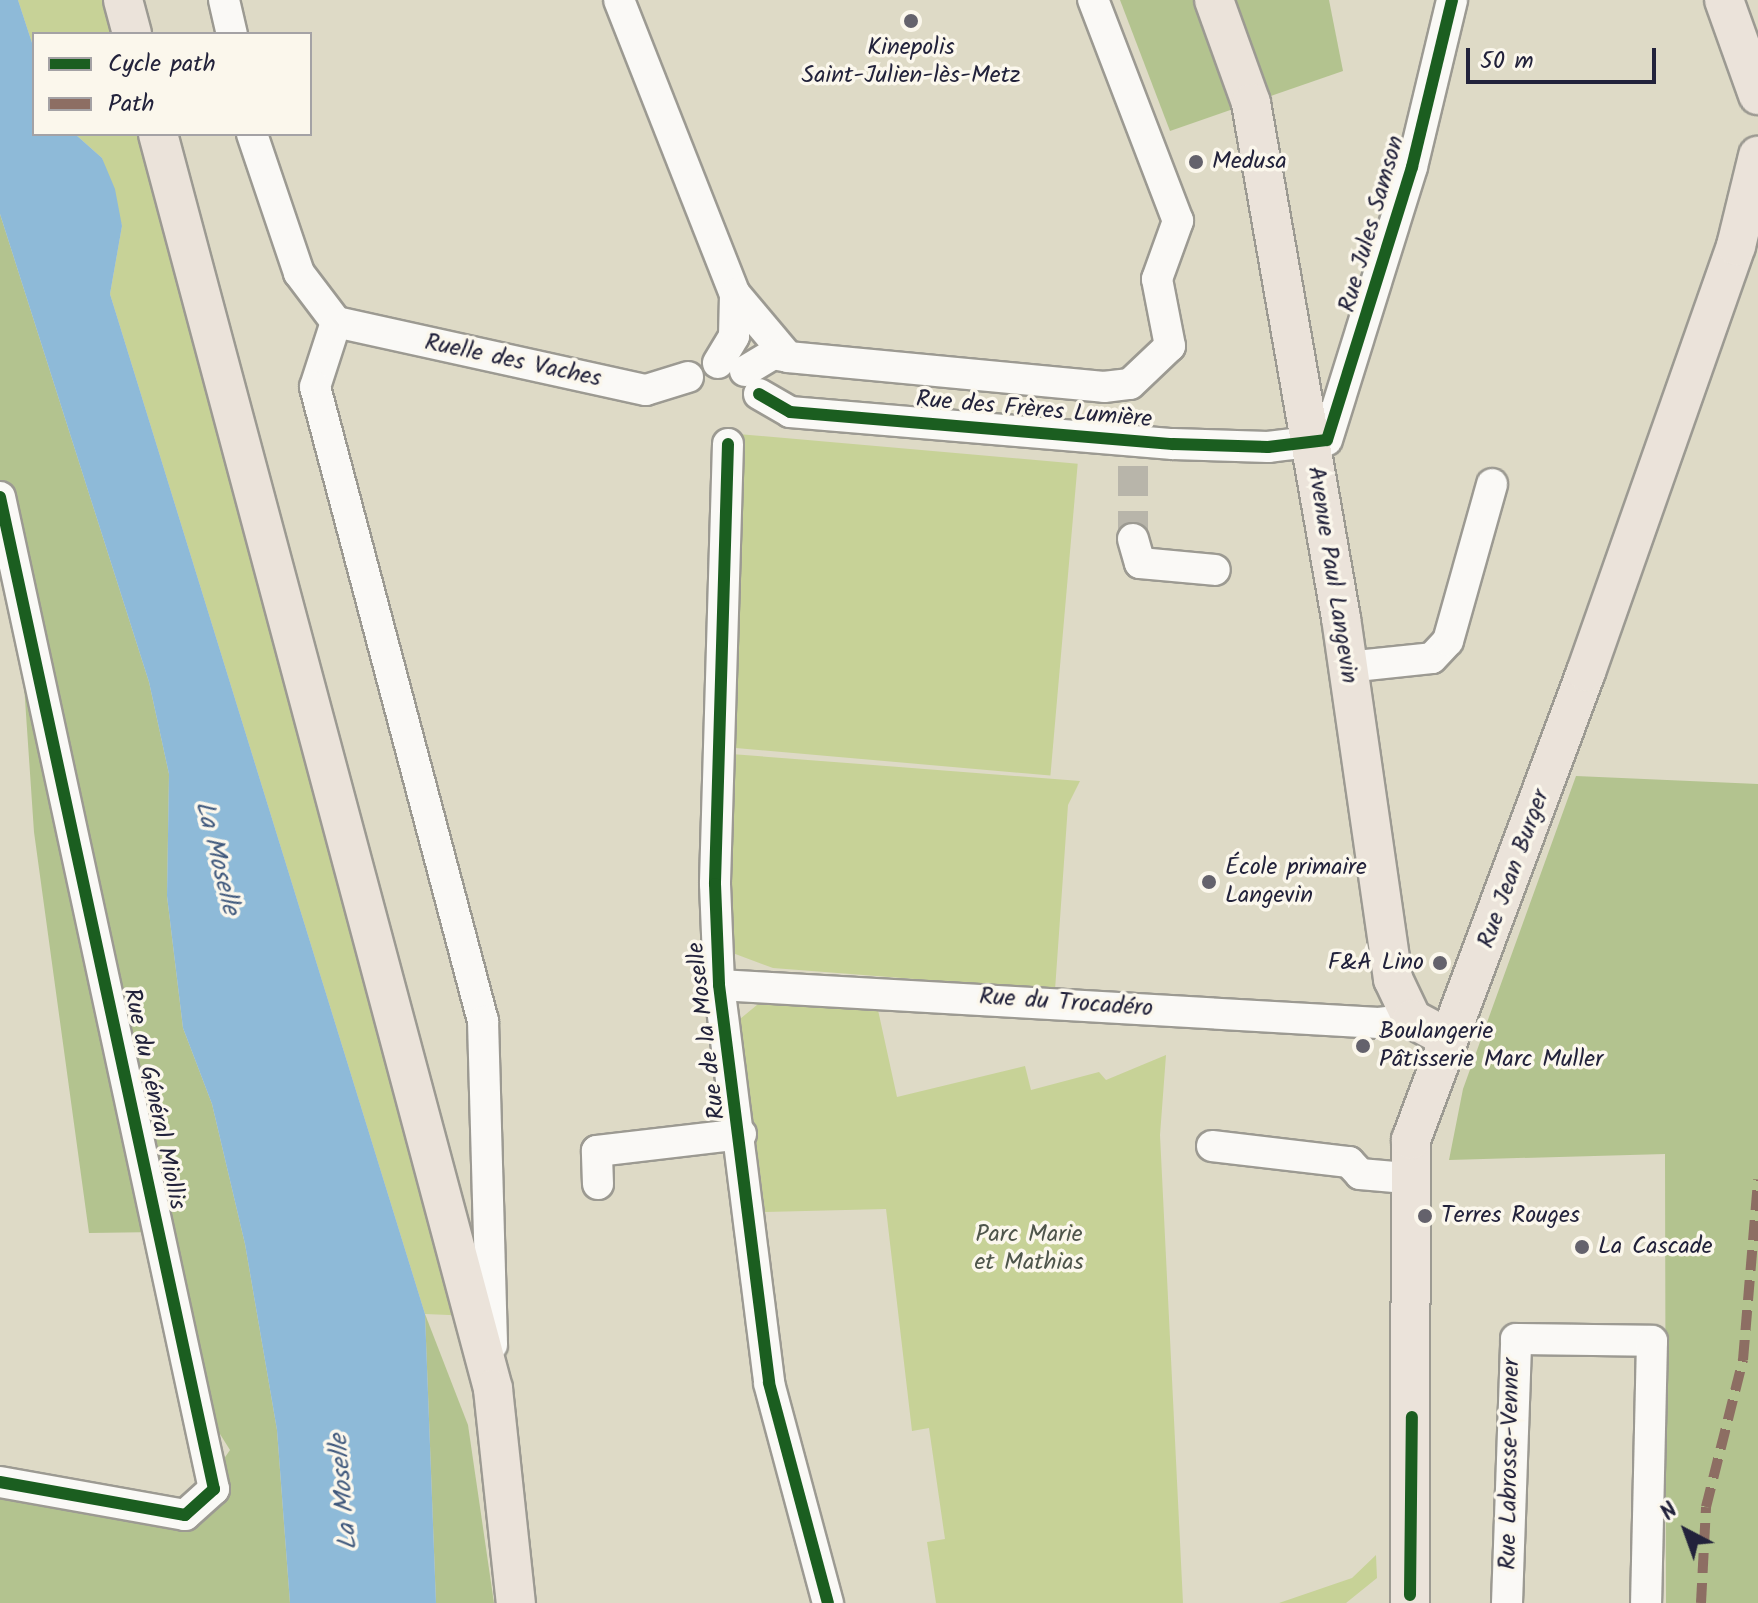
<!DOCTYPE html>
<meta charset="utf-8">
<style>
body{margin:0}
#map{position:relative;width:1758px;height:1603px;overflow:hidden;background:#dedac6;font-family:Kalam,sans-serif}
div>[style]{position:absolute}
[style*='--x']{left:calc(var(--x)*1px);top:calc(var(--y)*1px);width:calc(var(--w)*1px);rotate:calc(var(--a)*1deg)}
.green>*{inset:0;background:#c7d297;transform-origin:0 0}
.forest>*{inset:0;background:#b3c38f}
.water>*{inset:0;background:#8ebad8}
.minor-tunnel>*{height:30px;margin-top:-15px;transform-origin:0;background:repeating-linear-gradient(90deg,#b8b5aa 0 30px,transparent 0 45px)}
.roads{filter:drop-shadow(2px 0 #9c9a92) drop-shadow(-2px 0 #9c9a92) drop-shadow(0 2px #9c9a92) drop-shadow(0 -2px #9c9a92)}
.minor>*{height:30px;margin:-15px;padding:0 15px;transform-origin:15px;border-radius:15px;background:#faf9f6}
.major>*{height:38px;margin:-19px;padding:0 19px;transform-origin:19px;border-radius:19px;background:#ebe3da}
.quiet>*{height:10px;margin-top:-5px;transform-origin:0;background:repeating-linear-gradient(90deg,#8d6e63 0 20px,transparent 0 30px)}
.cycleway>*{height:12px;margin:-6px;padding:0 6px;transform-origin:6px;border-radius:6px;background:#1b5e20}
.dots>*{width:22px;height:22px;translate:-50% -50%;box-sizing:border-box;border:4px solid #fbf7ec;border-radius:50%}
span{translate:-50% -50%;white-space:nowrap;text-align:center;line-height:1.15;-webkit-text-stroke:7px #fbf7ec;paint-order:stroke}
.poi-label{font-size:24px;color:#22223b}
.left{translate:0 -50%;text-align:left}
.right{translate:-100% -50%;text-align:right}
.street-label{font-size:24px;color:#22223b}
.park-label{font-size:24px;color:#4e554b}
.water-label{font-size:26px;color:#40597d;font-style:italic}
.legend{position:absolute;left:32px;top:32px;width:280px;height:104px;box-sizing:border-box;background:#fbf7ec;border:2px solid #a4a2a5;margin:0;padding:10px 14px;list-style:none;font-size:24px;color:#22223b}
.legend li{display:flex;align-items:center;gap:16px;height:40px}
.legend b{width:40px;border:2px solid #a4a2a5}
.north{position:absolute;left:1646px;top:1491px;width:80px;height:80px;-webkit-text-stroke:6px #fbf7ec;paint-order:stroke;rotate:319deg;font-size:22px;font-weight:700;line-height:32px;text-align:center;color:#22223b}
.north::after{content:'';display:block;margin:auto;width:28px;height:36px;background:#22223b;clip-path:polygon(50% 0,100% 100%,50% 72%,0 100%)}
.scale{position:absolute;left:1466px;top:48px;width:190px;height:36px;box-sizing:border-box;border:4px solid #22223b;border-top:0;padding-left:10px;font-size:24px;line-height:28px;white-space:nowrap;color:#22223b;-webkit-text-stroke:6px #fbf7ec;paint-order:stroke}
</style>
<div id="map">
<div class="green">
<i style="clip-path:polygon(18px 0,123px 0,132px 34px,34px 34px,34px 49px)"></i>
<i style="clip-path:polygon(75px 134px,158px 134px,473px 1316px,425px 1314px,110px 294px,122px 226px,102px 158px)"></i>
<i style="left:738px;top:434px;width:341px;height:313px;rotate:5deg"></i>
<i style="clip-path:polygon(731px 754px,1080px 781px,1068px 805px,1055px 990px,773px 968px,730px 952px)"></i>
<i style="clip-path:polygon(763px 1000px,878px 1010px,897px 1097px,1025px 1066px,1031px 1090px,1099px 1072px,1106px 1080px,1166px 1055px,1160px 1135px,1183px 1603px,936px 1603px,927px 1542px,945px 1539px,929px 1428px,912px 1431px,886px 1209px,765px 1212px,740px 1019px)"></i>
<i style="clip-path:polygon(1376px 1555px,1377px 1578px,1346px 1603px,1279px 1603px,1352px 1578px)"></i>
</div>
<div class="forest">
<i style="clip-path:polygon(1120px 0,1329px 0,1343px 71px,1170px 131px)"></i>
<i style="clip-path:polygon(0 214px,149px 682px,169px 774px,167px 896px,183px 1028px,212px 1104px,245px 1244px,277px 1430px,290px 1603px,0 1603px,0 1482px,165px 1505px,201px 1492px,230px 1450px,193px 1391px,159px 1232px,89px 1233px,34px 832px,22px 655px,0 549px)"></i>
<i style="clip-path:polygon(1576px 776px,1758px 784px,1758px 1603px,1666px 1603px,1665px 1154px,1449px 1160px,1463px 1089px)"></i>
<i style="clip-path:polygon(425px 1314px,468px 1425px,494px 1603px,436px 1603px)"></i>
</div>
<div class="water">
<i style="clip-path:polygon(0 0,18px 0,34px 49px,34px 134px,75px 134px,102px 158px,115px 189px,122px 226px,110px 294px,425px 1314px,436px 1603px,290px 1603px,277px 1430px,245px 1244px,212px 1104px,183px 1028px,167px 896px,169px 774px,149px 682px,0 214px)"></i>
</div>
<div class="minor-tunnel">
<i style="--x:1133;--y:466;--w:73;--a:90"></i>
</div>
<div class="roads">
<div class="minor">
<i style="--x:224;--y:0;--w:35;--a:77"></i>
<i style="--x:619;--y:0;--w:316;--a:68.5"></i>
<i style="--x:735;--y:294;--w:82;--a:49.9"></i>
<i style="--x:788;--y:357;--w:317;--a:5.4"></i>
<i style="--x:1104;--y:387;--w:26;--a:-7"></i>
<i style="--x:1130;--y:384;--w:55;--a:-43.5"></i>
<i style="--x:1170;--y:346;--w:68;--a:-101"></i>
<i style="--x:1157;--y:279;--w:62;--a:-70.1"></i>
<i style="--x:1178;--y:221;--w:237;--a:-111"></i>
<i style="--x:252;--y:134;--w:147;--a:71.3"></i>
<i style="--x:299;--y:273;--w:61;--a:52.9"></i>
<i style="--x:336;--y:322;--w:68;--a:107.9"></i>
<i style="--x:315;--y:387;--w:656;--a:75.16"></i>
<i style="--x:483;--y:1021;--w:324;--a:88.4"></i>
<i style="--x:336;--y:322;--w:317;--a:12.4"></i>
<i style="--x:646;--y:390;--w:44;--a:-17.2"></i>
<i style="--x:718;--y:363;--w:31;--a:-59"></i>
<i style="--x:734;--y:336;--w:42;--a:-88.6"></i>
<i style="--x:745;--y:371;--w:33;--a:-31"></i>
<i style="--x:773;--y:354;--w:15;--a:11"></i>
<i style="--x:759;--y:394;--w:36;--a:30"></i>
<i style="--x:790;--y:412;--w:384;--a:4.8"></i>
<i style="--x:1173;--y:444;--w:95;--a:1.8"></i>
<i style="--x:1268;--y:447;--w:59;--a:-6.8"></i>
<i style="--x:1327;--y:440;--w:286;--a:-72.7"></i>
<i style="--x:1412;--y:167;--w:172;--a:-76.5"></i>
<i style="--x:728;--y:444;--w:440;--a:91.7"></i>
<i style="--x:715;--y:884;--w:101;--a:87.7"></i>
<i style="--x:719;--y:985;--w:401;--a:82.8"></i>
<i style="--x:769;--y:1383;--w:228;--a:75"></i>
<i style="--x:0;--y:497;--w:1015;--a:77.83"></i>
<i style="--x:214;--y:1489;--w:39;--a:138"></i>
<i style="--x:185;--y:1515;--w:188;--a:-169.9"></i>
<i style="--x:1133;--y:539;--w:25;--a:74"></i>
<i style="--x:1140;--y:563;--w:75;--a:5.3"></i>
<i style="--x:1347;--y:667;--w:85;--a:-6"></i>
<i style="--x:1432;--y:658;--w:23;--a:-47"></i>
<i style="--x:1448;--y:641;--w:163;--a:-74.3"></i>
<i style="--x:719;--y:985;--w:661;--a:3.3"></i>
<i style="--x:1379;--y:1023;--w:33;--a:-7"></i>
<i style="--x:1212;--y:1146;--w:138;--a:6.7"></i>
<i style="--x:1349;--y:1162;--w:16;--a:47"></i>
<i style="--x:1360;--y:1174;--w:46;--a:5"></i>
<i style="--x:598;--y:1184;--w:33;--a:-92"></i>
<i style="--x:597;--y:1151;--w:145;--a:-6.7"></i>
<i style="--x:1507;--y:1603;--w:264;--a:-88"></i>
<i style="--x:1516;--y:1339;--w:136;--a:0.8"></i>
<i style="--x:1652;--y:1341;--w:262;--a:91.3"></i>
</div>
<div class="major">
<i style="--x:123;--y:0;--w:35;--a:75"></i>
<i style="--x:1214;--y:0;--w:109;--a:70.2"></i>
<i style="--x:1251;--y:103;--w:523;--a:80.09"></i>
<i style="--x:1341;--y:618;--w:365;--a:81.8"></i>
<i style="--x:1393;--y:979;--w:44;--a:64.6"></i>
<i style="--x:1412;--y:1019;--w:38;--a:28"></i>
<i style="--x:1724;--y:0;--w:101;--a:70.3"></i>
<i style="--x:158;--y:134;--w:1299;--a:75.05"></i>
<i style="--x:493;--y:1389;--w:215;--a:83.9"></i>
<i style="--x:1410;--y:1603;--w:463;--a:-89.9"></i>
<i style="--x:1411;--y:1140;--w:500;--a:-69.5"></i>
<i style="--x:1586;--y:672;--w:452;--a:-70.6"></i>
<i style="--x:1736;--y:246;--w:93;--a:-76.3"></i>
</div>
</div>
<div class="quiet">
<i style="--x:1701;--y:1603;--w:96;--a:-87"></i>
<i style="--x:1706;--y:1507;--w:152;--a:-75.9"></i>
<i style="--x:1743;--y:1360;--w:181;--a:-85.2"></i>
</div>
<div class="cycleway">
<i style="--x:759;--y:394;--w:36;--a:30"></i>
<i style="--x:790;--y:412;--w:384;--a:4.8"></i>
<i style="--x:1173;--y:444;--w:95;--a:1.8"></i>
<i style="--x:1268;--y:447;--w:59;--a:-6.8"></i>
<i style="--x:1327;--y:440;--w:286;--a:-72.7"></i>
<i style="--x:1412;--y:167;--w:172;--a:-76.5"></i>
<i style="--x:728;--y:444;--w:440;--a:91.7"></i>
<i style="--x:715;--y:884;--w:101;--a:87.7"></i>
<i style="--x:719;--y:985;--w:401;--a:82.8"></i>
<i style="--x:769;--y:1383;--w:228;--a:75"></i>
<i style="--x:0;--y:497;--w:1015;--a:77.83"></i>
<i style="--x:214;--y:1489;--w:39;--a:138"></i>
<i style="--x:185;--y:1515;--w:188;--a:-169.9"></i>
<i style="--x:1410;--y:1595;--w:178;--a:-89.4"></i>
</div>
<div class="dots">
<i style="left:911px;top:21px;background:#64626c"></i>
<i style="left:1196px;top:162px;background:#64626c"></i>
<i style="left:1209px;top:882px;background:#64626c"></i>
<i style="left:1440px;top:963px;background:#64626c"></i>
<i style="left:1363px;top:1046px;background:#64626c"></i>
<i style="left:1425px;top:1216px;background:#64626c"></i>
<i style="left:1582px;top:1247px;background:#64626c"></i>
</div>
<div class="poi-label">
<span style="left:911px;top:62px">Kinepolis<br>Saint-Julien-lès-Metz</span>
<span class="left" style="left:1212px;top:162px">Medusa</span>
<span class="left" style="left:1225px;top:882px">École primaire<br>Langevin</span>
<span class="right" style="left:1424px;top:963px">F&amp;A Lino</span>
<span class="left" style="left:1379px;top:1046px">Boulangerie<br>Pâtisserie Marc Muller</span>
<span class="left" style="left:1441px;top:1216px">Terres Rouges</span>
<span class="left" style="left:1598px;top:1247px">La Cascade</span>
</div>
<div class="street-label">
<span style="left:1372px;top:224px;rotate:-74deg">Rue Jules Samson</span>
<span style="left:513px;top:361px;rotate:12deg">Ruelle des Vaches</span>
<span style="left:1034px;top:410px;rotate:5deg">Rue des Frères Lumière</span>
<span style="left:1332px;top:575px;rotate:81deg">Avenue Paul Langevin</span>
<span style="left:1514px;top:869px;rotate:-70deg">Rue Jean Burger</span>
<span style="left:1066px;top:1003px;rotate:4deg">Rue du Trocadéro</span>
<span style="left:707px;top:1031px;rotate:-97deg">Rue de la Moselle</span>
<span style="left:154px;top:1099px;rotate:78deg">Rue du Général Miollis</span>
<span style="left:1510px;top:1464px;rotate:-89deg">Rue Labrosse-Venner</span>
</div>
<div class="park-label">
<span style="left:1029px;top:1249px">Parc Marie<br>et Mathias</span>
</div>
<div class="water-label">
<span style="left:216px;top:858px;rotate:76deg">La Moselle</span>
<span style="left:345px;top:1492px;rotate:-95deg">La Moselle</span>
</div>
<ul class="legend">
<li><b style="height:10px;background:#1b5e20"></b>Cycle path</li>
<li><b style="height:10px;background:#8d6e63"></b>Path</li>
</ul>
<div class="north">N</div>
<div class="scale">50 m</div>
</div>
